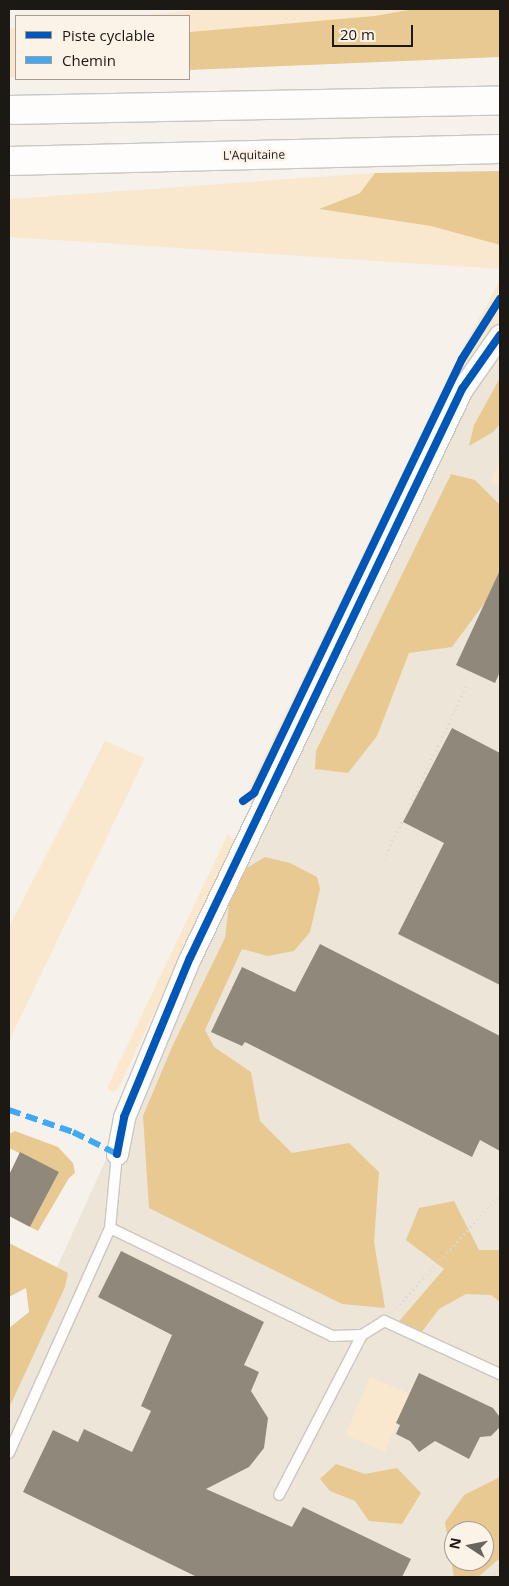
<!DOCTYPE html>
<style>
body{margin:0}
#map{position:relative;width:509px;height:1586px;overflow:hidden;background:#f6f2eb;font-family:"Open Sans",sans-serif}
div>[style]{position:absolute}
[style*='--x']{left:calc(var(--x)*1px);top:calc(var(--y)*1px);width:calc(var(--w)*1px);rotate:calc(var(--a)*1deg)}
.built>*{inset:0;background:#ede5d8}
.green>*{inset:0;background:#f9e8cd;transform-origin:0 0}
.forest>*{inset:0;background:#e8c992}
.building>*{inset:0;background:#90897b}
.path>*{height:3px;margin-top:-1.5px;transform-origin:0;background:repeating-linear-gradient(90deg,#dbd9d7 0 1px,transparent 0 5px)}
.roads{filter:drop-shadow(1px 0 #cac7c2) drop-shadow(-1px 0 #cac7c2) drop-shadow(0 1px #cac7c2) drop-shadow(0 -1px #cac7c2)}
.service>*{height:10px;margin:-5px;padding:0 5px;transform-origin:5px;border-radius:5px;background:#fefdfc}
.minor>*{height:21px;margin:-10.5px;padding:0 10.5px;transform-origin:10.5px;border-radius:10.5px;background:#fefdfc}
.motorway>*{height:28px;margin:-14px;padding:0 14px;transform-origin:14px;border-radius:14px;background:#fefdfc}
.quiet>*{height:6px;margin-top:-3px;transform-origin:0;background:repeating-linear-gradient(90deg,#3fa9f5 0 12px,transparent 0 18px)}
.cycleway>*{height:8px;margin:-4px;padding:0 4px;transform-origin:4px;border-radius:4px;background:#0057b8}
span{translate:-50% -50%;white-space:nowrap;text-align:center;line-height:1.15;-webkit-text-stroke:5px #fbf3e7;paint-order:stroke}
.street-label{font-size:12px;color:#1c1915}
.frame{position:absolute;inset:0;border:10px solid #1c1915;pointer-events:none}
.legend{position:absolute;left:15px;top:15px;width:175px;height:65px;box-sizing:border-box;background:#fbf3e7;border:1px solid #a29c93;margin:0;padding:6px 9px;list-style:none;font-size:15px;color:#1c1915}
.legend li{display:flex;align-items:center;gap:10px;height:25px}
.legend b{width:25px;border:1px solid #a29c93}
.north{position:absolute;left:444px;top:1521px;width:50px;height:50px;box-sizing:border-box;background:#fbf3e7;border:1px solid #a29c93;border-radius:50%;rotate:281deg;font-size:14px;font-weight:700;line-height:20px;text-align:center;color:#1c1915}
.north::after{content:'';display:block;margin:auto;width:18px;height:22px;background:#686560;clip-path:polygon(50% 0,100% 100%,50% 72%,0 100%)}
.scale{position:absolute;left:332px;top:25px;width:81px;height:22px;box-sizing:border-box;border:2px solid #1c1915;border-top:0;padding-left:6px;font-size:15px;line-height:18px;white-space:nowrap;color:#1c1915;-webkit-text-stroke:4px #fbf3e7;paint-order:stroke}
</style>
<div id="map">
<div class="built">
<i style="clip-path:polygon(evenodd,500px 335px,500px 1577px,9px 1577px,9px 1373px,108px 1155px,190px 958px,500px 335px,454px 1531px,484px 1531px,484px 1561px,454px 1561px,454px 1531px)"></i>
</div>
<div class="green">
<i style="clip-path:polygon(208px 9px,414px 9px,374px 16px,189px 32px,189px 16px,135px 16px)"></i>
<i style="left:16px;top:28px;width:49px;height:7px;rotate:90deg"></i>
<i style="clip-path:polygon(375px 173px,360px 193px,320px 209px,431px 226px,500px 245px,500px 269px,9px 237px,9px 199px)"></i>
<i style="clip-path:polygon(500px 280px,500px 331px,256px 806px,243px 801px,461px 352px)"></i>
<i style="clip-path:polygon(500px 459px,500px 487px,490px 483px)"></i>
<i style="clip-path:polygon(105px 741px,145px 758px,9px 1041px,9px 927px)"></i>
<i style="clip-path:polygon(228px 834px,235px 842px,118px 1089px,112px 1092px,107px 1088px)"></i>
<i style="left:370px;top:1377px;width:43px;height:63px;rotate:23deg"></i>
</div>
<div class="forest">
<i style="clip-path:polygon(414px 9px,500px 9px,500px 57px,189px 70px,189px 32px,374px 16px)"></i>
<i style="clip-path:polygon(500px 171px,500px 245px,431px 226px,319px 209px,360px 193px,375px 173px)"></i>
<i style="clip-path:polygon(500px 378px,500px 424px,493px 432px,469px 446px,474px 425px)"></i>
<i style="clip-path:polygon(451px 474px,475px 480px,500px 505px,500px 605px,486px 601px,452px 647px,409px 653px,377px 736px,348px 773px,315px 769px,316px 751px)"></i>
<i style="clip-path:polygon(265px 857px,290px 863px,317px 877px,320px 889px,310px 932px,294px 951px,268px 956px,242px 949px,205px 1030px,214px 1047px,251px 1072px,260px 1121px,292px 1153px,349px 1143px,379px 1172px,374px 1242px,385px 1308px,342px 1304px,149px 1208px,143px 1116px,172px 1047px,225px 938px,231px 888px,245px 869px)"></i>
<i style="clip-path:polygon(15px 1131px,58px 1147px,73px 1163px,75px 1173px,69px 1178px,38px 1231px,30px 1227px,59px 1172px,9px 1148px,9px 1134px)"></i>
<i style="clip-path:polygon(454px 1201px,479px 1250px,500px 1250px,500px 1302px,491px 1295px,466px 1294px,439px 1309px,418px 1337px,395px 1326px,444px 1269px,406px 1240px,419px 1208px)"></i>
<i style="clip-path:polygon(9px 1243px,68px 1273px,65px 1287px,9px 1408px,9px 1328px,29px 1312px,26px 1288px,9px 1297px)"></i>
<i style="clip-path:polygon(336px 1464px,365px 1474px,397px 1468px,421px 1493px,402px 1524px,369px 1521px,355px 1501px,330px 1491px,320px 1479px)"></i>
<i style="clip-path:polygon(evenodd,500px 1477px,500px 1558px,478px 1577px,454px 1577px,445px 1522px,464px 1495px,500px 1477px,454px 1531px,484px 1531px,484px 1561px,454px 1561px,454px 1531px)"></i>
</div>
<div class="building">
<i style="clip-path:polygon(500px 570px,500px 672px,495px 683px,456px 665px)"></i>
<i style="clip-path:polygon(452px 728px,500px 753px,500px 985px,398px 934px,444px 843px,403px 822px)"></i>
<i style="clip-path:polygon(320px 944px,500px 1036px,500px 1151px,480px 1140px,472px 1157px,245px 1042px,242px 1046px,211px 1032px,242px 967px,295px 992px)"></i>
<i style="clip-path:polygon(20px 1152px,59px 1172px,30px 1227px,9px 1216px,9px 1175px)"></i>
<i style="clip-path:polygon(121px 1251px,264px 1322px,244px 1365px,259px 1372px,251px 1391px,268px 1418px,264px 1448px,249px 1467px,206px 1489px,292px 1527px,303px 1507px,411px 1559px,402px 1577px,197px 1577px,23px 1492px,53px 1430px,78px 1442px,84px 1429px,132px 1452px,151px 1411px,141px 1406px,172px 1335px,98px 1297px)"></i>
<i style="clip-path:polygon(419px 1373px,493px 1408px,499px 1416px,499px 1428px,491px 1436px,480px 1437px,469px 1459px,435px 1441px,419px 1452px,410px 1441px,396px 1434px,400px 1425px,396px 1423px)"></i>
</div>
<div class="path">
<i style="--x:384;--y:859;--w:193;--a:-64.5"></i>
<i style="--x:396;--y:1308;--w:154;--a:-47.4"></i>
<i style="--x:490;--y:1577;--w:12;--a:-35"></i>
</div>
<div class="roads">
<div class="service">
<i style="--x:117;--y:1154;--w:74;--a:95.4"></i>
<i style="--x:110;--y:1228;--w:247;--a:25.9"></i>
<i style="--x:332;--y:1336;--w:30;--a:-2"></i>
<i style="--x:362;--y:1335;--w:180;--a:117.4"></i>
<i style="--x:362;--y:1335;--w:26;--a:-32"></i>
<i style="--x:384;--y:1321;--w:128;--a:24.6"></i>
<i style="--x:9;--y:1453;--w:247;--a:-65.8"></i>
</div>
<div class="minor">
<i style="--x:117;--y:1154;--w:38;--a:-79"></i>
<i style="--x:124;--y:1117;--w:172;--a:-67.5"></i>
<i style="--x:190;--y:958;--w:631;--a:-64.45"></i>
<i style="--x:462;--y:389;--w:66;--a:-54.9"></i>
</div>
<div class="motorway">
<i style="--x:9;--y:110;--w:491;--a:-1.1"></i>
<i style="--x:9;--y:161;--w:491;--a:-1.4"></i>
</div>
</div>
<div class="quiet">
<i style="--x:9;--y:1110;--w:68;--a:19"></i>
<i style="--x:73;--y:1132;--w:49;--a:26.6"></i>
</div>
<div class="cycleway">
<i style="--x:243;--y:801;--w:14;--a:-36"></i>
<i style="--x:254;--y:793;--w:481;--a:-64.4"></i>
<i style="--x:462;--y:359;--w:71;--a:-57.7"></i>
<i style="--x:117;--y:1154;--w:38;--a:-79"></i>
<i style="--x:124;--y:1117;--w:172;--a:-67.5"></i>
<i style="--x:190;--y:958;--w:631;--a:-64.45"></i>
<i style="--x:462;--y:389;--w:66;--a:-54.9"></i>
</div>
<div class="street-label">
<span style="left:254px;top:155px;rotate:-1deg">L'Aquitaine</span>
</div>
<div class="frame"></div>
<ul class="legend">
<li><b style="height:6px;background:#0057b8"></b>Piste cyclable</li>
<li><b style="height:6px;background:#3fa9f5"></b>Chemin</li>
</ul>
<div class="north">N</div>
<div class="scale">20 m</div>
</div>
